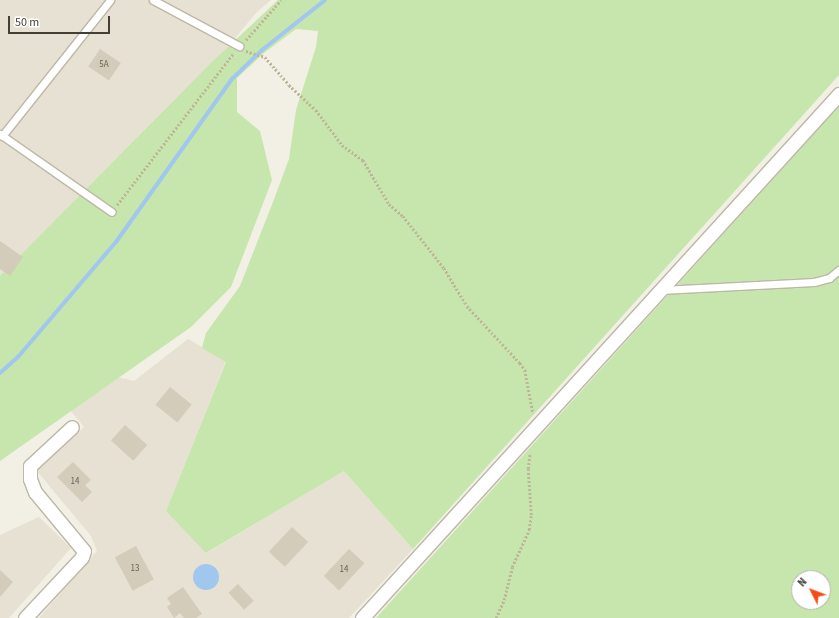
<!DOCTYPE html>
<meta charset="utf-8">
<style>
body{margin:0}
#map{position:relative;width:839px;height:618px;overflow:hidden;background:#f2efe4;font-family:"Source Sans 3",sans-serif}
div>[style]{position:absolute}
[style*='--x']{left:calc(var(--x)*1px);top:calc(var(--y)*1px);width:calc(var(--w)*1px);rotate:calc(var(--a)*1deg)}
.residential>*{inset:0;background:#e6e1d2}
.green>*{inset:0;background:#c7e6ad}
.water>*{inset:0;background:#a1c7ee}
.round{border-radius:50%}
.stream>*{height:4px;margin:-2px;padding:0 2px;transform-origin:2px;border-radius:2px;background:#a1c7ee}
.building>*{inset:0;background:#d3ccba;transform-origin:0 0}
.path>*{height:2.5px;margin-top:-1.25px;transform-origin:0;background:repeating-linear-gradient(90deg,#beb599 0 2px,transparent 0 4px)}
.roads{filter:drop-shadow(1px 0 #bdb7a7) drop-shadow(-1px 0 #bdb7a7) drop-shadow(0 1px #bdb7a7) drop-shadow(0 -1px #bdb7a7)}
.service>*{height:7px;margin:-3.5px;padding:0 3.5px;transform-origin:3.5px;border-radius:3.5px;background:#fff}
.minor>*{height:13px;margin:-6.5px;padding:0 6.5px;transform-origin:6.5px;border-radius:6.5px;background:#fff}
span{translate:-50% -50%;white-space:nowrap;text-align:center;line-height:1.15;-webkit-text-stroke:3.5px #fff;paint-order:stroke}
.number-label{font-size:9px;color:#686256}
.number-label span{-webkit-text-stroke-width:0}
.north{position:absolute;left:791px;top:570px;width:40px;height:40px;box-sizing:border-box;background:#fff;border:1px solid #b4b2ae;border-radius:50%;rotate:312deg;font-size:11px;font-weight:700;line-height:16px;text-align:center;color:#443f34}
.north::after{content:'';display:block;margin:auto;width:14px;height:18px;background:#f64d17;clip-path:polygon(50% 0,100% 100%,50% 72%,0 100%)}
.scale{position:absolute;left:8px;top:16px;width:102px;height:18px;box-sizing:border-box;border:2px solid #443f34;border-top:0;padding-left:5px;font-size:12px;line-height:14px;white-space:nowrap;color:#443f34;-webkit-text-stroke:3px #fff;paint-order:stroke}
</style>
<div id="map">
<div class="residential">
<i style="clip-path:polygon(0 0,271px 0,256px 13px,0 320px)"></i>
<i style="clip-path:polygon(188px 339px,226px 361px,166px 511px,207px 553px,344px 471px,413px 549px,349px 618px,39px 618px,97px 551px,91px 536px,37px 471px,84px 427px,70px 410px,117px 377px,134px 381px)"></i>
<i style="clip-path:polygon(39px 517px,71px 548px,9px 618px,0 618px,0 535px)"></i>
</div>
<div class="green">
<i style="clip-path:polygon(278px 0,839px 0,839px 75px,413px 549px,344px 471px,206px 553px,166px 511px,226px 362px,202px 348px,206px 333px,240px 286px,273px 202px,289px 159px,296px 110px,316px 47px,318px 31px,296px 29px,264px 53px,237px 78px,237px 112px,260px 131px,272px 180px,231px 287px,191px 327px,0 461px,0 276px,214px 60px)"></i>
<i style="clip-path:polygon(evenodd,839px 106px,839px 618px,376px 618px,839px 106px,799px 578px,823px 578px,823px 602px,799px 602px,799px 578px)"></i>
</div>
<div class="water">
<i class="round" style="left:193px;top:564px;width:26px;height:26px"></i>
</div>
<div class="stream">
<i style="--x:0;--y:373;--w:24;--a:-42"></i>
<i style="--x:18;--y:357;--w:151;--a:-49.6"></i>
<i style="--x:116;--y:242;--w:200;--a:-54.6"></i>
<i style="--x:232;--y:79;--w:42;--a:-44"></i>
<i style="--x:262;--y:50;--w:80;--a:-38.4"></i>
</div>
<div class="building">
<i style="left:100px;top:49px;width:25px;height:21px;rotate:34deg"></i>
<i style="clip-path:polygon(0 241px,23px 257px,10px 276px,0 269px)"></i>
<i style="left:170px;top:387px;width:28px;height:23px;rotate:39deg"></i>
<i style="left:125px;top:425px;width:30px;height:21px;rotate:42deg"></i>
<i style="clip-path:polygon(73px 462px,91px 480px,85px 485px,92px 492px,82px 502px,57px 477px)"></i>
<i style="left:292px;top:527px;width:22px;height:34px;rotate:43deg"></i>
<i style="left:136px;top:546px;width:38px;height:24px;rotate:62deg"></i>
<i style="left:349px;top:549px;width:21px;height:37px;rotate:43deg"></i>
<i style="clip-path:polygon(0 570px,13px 582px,0 597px)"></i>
<i style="left:238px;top:584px;width:23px;height:13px;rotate:47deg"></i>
<i style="clip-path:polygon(183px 587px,202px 614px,196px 618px,184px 618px,180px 613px,174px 618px,167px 607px,171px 604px,167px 598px)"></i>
</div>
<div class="path">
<i style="--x:246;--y:40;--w:53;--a:-48.8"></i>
<i style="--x:246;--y:51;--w:20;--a:18"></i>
<i style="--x:265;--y:57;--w:37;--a:49"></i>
<i style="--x:289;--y:85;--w:37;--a:43"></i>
<i style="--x:316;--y:110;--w:44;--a:53.4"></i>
<i style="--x:342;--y:145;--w:26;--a:36"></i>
<i style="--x:363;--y:160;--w:51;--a:59.4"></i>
<i style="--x:389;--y:204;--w:18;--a:41"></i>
<i style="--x:403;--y:216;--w:66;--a:51.7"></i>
<i style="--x:444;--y:268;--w:44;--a:58.8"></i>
<i style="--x:467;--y:306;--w:78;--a:47.1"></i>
<i style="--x:520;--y:363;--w:9;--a:54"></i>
<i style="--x:525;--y:370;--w:44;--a:79.5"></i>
<i style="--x:117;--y:205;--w:190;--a:-52.5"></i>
<i style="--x:496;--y:618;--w:20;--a:-66"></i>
<i style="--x:504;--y:600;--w:34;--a:-76"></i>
<i style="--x:512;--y:567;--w:41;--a:-65.3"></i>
<i style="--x:529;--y:530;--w:15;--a:-82"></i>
<i style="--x:531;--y:515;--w:46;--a:-93.7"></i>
<i style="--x:528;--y:469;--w:16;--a:-83"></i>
</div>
<div class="roads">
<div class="service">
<i style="--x:153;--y:0;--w:98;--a:28.1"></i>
<i style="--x:0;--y:134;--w:136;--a:34.9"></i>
<i style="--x:2;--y:136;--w:174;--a:-51.5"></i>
<i style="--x:661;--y:290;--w:153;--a:-3"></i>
<i style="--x:814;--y:282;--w:16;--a:-15"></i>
<i style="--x:829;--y:278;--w:13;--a:-39"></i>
</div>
<div class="minor">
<i style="--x:25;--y:618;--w:83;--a:-46.9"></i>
<i style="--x:82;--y:557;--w:6;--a:-72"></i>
<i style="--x:84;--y:551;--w:77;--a:-129.7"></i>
<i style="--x:35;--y:492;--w:14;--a:-111"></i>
<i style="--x:30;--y:479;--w:13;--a:-90"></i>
<i style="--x:30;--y:466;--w:57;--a:-42.9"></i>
<i style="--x:362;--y:618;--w:709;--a:-47.69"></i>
</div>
</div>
<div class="number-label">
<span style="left:104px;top:65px">5А</span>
<span style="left:75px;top:482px">14</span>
<span style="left:135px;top:569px">13</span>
<span style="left:344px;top:570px">14</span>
</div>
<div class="north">N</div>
<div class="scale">50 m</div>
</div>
